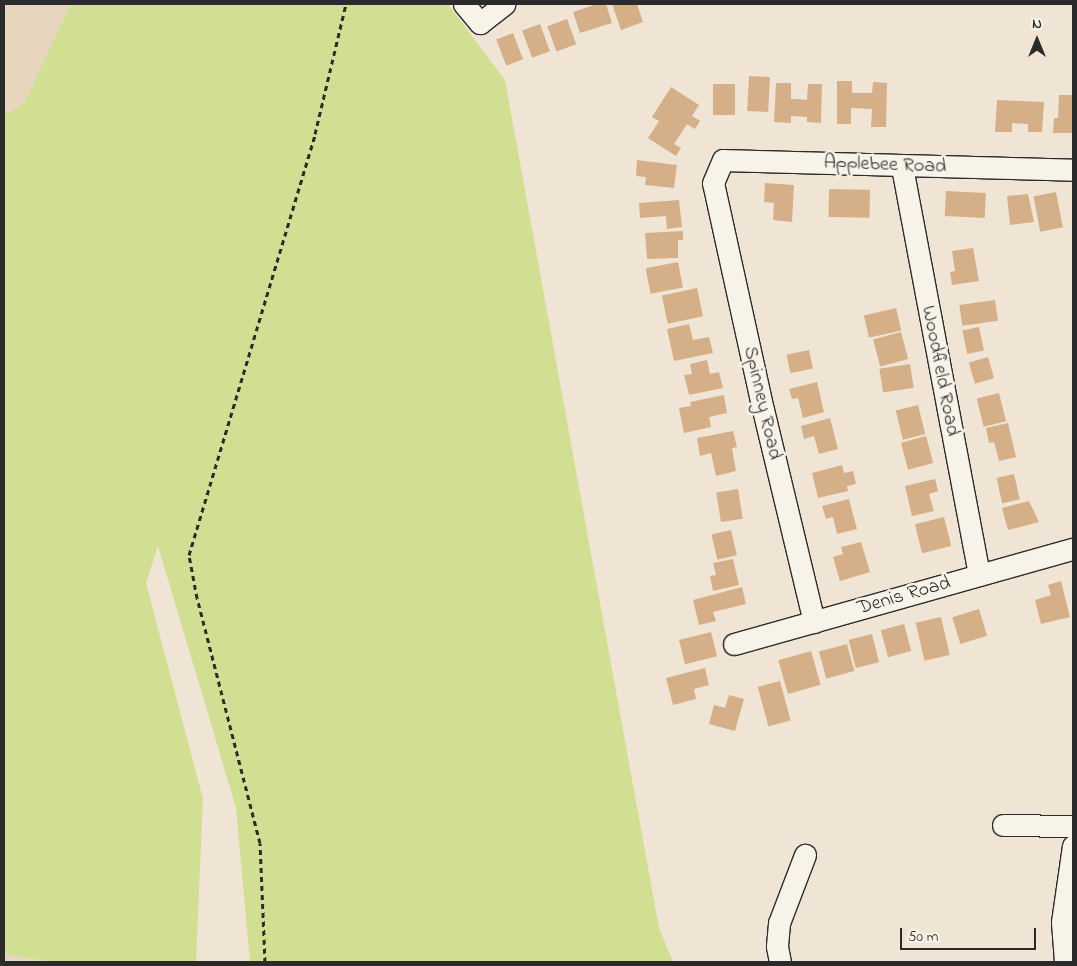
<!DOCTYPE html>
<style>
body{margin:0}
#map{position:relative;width:1077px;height:966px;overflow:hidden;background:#f0e5d5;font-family:"Indie Flower",sans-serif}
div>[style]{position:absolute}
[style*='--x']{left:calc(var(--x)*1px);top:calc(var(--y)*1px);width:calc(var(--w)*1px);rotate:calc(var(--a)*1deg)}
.built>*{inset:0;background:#e8d5be}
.green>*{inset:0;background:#d1df92}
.building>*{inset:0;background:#d5af87;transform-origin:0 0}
.path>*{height:3px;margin-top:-1.5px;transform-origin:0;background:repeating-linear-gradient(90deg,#2b2b2b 0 5px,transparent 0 9px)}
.roads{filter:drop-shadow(1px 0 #2b2b2b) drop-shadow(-1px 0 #2b2b2b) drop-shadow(0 1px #2b2b2b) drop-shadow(0 -1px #2b2b2b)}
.minor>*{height:21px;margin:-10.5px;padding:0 10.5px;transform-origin:10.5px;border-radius:10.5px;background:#f7f3e8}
span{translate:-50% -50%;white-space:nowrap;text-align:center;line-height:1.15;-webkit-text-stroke:5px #f7f3e8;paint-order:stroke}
.street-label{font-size:20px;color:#2b2b2b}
.frame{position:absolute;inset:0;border:5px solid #2b2b2b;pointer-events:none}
.north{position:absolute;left:1012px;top:15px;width:50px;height:50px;-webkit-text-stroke:4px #f7f3e8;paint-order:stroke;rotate:0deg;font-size:14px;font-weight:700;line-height:20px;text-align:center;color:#2b2b2b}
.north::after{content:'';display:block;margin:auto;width:18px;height:22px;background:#2b2b2b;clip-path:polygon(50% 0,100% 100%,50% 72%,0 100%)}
.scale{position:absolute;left:900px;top:928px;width:136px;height:22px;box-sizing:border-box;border:2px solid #2b2b2b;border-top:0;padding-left:6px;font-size:15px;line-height:18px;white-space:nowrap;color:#2b2b2b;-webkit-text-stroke:4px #f7f3e8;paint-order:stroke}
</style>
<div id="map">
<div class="built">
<i style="clip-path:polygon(4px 4px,71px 4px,24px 104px,4px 115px)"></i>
<i style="clip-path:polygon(4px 954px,53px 962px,4px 962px)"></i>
</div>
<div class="green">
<i style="clip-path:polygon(71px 4px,448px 4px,505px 80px,659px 928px,673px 962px,250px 962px,236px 808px,158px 546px,146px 583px,203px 799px,196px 962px,53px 962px,4px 954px,4px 115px,24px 103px)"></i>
</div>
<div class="building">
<i style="clip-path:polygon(597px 4px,606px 4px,612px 23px,580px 33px,573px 12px)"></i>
<i style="clip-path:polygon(612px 4px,637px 4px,643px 22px,621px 30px)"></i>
<i style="left:567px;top:19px;width:27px;height:21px;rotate:70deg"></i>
<i style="left:540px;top:24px;width:29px;height:19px;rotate:70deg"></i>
<i style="left:513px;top:33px;width:28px;height:18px;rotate:69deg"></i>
<i style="left:749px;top:76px;width:21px;height:35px;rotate:3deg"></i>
<i style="clip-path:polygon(837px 81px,852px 81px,852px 93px,872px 93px,873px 82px,887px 83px,886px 127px,871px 127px,872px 109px,851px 108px,851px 124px,837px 124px)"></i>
<i style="clip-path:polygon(776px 83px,791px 83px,791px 99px,798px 99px,807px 100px,808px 84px,822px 84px,821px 123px,807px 122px,807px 117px,791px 116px,791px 123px,774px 122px)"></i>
<i style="left:713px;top:84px;width:22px;height:31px"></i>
<i style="clip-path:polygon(671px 87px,699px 105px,692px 116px,700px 121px,695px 129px,687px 124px,674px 144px,681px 148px,676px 156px,648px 138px,659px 121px,652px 117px)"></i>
<i style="clip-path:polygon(1059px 95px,1072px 95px,1073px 133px,1053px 133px,1054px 118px,1058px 118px)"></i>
<i style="clip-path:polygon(997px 100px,1044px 102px,1042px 132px,1028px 132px,1028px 124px,1012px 123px,1012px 132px,995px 132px)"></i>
<i style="clip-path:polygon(637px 160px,677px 165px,674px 188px,645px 185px,646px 177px,636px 176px)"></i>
<i style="clip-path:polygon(765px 183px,794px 185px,792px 222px,773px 220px,774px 203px,764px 202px)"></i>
<i style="left:829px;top:189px;width:41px;height:28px;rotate:1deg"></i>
<i style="left:946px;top:191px;width:40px;height:25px;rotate:3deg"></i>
<i style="left:1056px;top:192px;width:36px;height:23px;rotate:79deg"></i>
<i style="clip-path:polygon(1028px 194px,1034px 222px,1010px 225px,1007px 196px)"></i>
<i style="clip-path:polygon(679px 200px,682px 227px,667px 229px,666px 216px,640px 218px,639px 203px)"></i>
<i style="clip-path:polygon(683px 231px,683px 240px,678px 240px,678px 258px,647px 259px,645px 233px)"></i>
<i style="clip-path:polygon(973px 248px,979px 281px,952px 285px,950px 272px,955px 271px,952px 251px)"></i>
<i style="left:678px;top:262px;width:26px;height:33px;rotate:79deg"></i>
<i style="left:697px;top:288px;width:29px;height:36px;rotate:78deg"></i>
<i style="left:995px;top:300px;width:21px;height:36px;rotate:82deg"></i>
<i style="left:896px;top:308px;width:23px;height:33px;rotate:77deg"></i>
<i style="clip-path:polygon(689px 324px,693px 340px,709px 337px,713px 353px,674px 361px,667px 329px)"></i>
<i style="left:979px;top:327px;width:24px;height:17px;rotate:78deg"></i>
<i style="left:901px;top:332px;width:28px;height:29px;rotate:75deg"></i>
<i style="left:809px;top:350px;width:19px;height:23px;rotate:78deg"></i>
<i style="left:988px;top:357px;width:22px;height:20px;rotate:74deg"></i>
<i style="clip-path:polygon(707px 360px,710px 374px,719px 372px,723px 388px,689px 395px,684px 375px,692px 374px,690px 364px)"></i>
<i style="left:910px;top:364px;width:24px;height:31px;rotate:81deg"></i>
<i style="clip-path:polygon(817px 382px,824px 412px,803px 418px,798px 398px,792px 399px,789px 389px)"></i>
<i style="left:999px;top:393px;width:29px;height:23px;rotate:76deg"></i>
<i style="clip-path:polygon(724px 395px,727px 413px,709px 417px,711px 427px,684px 433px,679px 408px,691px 406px,690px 402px)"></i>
<i style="left:918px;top:405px;width:30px;height:23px;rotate:76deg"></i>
<i style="clip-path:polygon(830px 418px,838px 449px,819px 454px,814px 436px,804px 439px,801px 426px)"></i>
<i style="clip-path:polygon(1008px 423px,1016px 457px,999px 461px,994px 442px,989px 443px,986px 428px)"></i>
<i style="clip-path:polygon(733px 431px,737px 447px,732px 448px,736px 471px,716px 476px,711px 453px,700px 456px,697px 438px)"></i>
<i style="left:926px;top:436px;width:28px;height:26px;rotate:75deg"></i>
<i style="clip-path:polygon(842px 465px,844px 473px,853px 471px,856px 484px,847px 486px,848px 491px,818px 498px,812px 473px)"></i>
<i style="left:1014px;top:474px;width:26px;height:18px;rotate:77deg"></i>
<i style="clip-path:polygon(935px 479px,938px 491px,929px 494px,934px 511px,912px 516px,905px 486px)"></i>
<i style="left:738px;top:489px;width:30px;height:22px;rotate:81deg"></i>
<i style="clip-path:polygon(849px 499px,857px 529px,837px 534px,833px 517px,826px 519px,822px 506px)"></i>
<i style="clip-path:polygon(1029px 501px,1039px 522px,1008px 530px,1002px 508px)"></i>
<i style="left:944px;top:517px;width:30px;height:30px;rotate:76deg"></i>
<i style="left:731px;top:530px;width:26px;height:20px;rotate:77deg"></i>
<i style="clip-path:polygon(861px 542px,870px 572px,840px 581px,833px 557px,843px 554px,841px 547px)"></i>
<i style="clip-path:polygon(733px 559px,739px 585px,713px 591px,710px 576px,716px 575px,713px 563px)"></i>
<i style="clip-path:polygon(1061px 581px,1070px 617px,1041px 624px,1035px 600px,1051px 595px,1048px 585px)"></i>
<i style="clip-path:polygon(742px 587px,746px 604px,713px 612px,716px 621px,699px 625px,693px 600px)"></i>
<i style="left:979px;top:609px;width:28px;height:28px;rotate:73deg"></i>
<i style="left:941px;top:617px;width:39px;height:26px;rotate:77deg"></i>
<i style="left:904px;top:624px;width:28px;height:24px;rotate:75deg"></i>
<i style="left:711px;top:632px;width:25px;height:33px;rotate:76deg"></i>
<i style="left:872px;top:634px;width:29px;height:24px;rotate:76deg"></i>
<i style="left:847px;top:644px;width:28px;height:29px;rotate:75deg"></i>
<i style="left:811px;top:651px;width:35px;height:34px;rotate:74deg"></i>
<i style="clip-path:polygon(705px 668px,709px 685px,694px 689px,696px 699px,673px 705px,666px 678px)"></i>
<i style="left:780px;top:681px;width:41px;height:23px;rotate:75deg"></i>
<i style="clip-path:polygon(729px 695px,744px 699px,735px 731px,709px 724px,714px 705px,725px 708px)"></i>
</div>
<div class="path">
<i style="--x:265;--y:962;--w:119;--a:-92.4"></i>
<i style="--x:260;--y:843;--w:253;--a:-104.4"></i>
<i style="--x:197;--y:598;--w:44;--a:-100.5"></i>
<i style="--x:189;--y:555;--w:439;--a:-73.3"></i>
<i style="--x:315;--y:134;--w:134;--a:-76.6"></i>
</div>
<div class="roads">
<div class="minor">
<i style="--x:464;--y:4;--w:25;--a:50"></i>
<i style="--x:480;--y:23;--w:31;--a:-38"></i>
<i style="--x:902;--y:167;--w:415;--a:79.3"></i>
<i style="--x:814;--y:622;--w:218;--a:-103.5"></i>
<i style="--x:763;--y:410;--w:232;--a:-102.4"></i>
<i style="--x:713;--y:183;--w:25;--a:-67"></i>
<i style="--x:723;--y:160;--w:350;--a:1.6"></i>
<i style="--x:734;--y:644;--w:352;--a:-15.7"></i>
<i style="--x:1003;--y:825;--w:70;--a:0.8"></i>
<i style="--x:780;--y:962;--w:16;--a:-101"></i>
<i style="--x:777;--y:946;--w:23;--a:-85"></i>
<i style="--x:779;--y:923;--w:73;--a:-69.1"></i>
<i style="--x:1065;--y:962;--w:40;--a:-94.3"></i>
<i style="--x:1062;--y:922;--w:77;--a:-81.8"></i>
</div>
</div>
<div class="street-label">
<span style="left:885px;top:165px;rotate:2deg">Applebee Road</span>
<span style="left:940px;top:371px;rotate:79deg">Woodfield Road</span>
<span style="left:762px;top:403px;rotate:77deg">Spinney Road</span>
<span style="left:904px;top:596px;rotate:-16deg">Denis Road</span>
</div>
<div class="frame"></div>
<div class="north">N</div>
<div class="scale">50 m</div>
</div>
